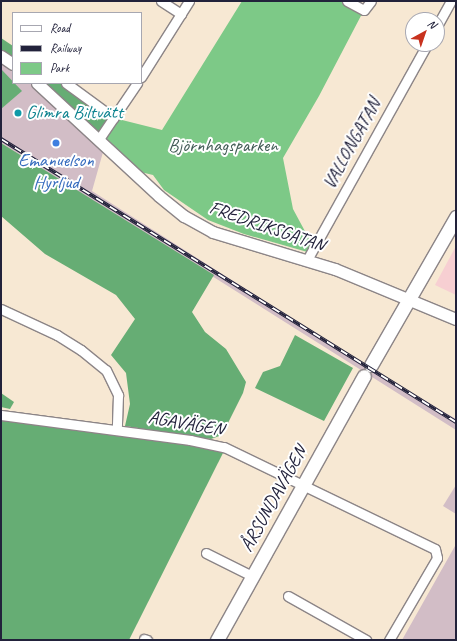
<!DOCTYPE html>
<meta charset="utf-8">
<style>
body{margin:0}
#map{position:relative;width:457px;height:641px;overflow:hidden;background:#f7e8d3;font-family:Caveat,sans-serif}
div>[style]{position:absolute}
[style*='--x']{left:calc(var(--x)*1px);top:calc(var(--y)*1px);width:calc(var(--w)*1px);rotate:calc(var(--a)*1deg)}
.built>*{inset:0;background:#f7cfd2}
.industrial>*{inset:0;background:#d2bdc6}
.green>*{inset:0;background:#7dc987}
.forest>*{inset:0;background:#66ad74}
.roads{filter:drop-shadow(1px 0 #8c8587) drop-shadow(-1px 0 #8c8587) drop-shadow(0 1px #8c8587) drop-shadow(0 -1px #8c8587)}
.minor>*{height:9px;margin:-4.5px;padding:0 4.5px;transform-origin:4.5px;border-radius:4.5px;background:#fff}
.tertiary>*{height:11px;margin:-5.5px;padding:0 5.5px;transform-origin:5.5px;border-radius:5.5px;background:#fff}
.secondary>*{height:13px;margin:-6.5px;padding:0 6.5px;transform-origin:6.5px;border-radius:6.5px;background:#fff}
.rail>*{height:4px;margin-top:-2px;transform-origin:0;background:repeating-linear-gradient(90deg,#fff 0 8px,#22223b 0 16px);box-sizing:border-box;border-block:1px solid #22223b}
.dots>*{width:11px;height:11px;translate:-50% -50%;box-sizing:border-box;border:2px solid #fff;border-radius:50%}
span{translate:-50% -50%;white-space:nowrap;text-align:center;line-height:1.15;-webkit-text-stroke:4px #fff;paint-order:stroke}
.culture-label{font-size:19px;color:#0d838f}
.left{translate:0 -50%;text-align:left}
.street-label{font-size:19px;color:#22223b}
.park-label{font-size:19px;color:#425c56}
.shop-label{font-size:19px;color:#366cbe}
.frame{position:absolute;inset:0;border:2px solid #22223b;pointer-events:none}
.legend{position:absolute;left:12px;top:12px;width:130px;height:72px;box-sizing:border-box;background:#fff;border:1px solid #a7a7b1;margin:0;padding:5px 7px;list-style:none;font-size:12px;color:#22223b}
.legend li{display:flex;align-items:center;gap:8px;height:20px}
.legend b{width:20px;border:1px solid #a7a7b1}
.north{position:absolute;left:405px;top:12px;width:40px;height:40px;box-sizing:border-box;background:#fff;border:1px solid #a7a7b1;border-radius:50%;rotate:40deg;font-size:11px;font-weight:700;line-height:16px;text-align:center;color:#22223b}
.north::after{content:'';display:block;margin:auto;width:14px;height:18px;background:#c8321e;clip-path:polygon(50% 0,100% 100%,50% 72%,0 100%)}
</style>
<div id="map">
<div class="built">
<i style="clip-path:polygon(456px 246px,456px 295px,435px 285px)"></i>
</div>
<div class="industrial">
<i style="clip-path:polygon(1px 56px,13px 64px,13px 83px,37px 83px,105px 145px,92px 191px,385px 378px,456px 419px,456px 430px,1px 143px)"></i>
<i style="clip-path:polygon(456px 485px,456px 514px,443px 506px)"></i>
<i style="clip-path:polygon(456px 542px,456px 640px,402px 640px,455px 546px)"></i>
</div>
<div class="green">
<i style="clip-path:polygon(242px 1px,347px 1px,364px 10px,319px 96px,283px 158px,293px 209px,314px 248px,311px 253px,244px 234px,208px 220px,164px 190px,153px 175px,132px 170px,99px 139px,114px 118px,162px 130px)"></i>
</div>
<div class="forest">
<i style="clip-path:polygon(1px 38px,13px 46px,13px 64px,1px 56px)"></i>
<i style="clip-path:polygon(1px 69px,22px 91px,1px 109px)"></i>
<i style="clip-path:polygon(37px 83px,66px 83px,114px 118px,99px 139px)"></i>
<i style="clip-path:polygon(1px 143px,214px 275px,192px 312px,205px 332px,226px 349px,246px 382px,243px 393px,222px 435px,211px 439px,125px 426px,130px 404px,126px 373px,111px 355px,135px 319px,116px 295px,45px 254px,1px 216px)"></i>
<i style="clip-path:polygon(295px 335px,353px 368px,324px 421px,255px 388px,263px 372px,280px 366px)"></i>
<i style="clip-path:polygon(1px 393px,14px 402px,10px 409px,1px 407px)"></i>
<i style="clip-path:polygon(1px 419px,171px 439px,224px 451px,129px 640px,1px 640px)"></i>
</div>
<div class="roads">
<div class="minor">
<i style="--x:161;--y:1;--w:24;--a:33"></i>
<i style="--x:347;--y:1;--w:19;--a:28"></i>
<i style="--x:364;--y:10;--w:11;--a:-52"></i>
<i style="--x:437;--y:26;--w:29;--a:-61"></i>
<i style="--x:141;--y:77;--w:90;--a:-57.7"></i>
<i style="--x:66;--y:83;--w:59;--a:36.1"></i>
<i style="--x:99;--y:139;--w:68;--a:-55.8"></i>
<i style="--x:307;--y:260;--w:247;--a:-60.9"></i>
<i style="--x:1;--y:309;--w:62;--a:24.9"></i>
<i style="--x:57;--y:335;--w:28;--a:32"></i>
<i style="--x:81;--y:350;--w:32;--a:39"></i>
<i style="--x:106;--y:370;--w:28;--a:64"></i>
<i style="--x:118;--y:395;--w:35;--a:92"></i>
<i style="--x:1;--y:415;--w:191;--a:7.5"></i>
<i style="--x:190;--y:440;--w:35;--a:12"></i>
<i style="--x:224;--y:447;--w:234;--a:25.8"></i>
<i style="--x:435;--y:549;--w:9;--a:77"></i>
<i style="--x:437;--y:558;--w:95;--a:120.3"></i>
<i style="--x:206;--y:553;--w:51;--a:26.6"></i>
<i style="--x:288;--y:596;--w:90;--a:29.4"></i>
<i style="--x:144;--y:639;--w:3;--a:18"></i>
</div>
<div class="tertiary">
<i style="--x:1;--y:56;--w:14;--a:34"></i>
<i style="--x:37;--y:83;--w:166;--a:42.8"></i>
<i style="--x:159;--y:196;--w:32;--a:39"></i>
<i style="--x:184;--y:216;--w:33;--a:29"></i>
<i style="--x:213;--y:232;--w:127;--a:16.9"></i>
<i style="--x:335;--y:269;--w:131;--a:22.5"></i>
</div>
<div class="secondary">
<i style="--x:371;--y:365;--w:171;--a:-60.1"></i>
<i style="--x:217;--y:640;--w:302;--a:-60.9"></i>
</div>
</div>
<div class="rail">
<i style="--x:1;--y:139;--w:536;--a:31.88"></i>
</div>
<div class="dots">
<i style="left:18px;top:113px;background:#0f9aa8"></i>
<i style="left:56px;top:143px;background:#3f7fe0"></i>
</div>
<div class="culture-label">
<span class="left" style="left:26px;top:113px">Glimra Biltvätt</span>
</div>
<div class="street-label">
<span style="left:352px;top:144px;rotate:-61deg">VALLONGATAN</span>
<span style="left:267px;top:227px;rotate:19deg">FREDRIKSGATAN</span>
<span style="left:186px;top:424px;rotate:10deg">AGAVÄGEN</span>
<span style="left:274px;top:499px;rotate:-61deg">ÅRSUNDAVÄGEN</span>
</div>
<div class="park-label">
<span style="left:223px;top:146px">Björnhagsparken</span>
</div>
<div class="shop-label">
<span style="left:56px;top:172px">Emanuelson<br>Hyrljud</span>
</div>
<div class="frame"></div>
<ul class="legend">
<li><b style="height:5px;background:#fff"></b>Road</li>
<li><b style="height:5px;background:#22223b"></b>Railway</li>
<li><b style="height:11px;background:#7dc987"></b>Park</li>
</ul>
<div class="north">N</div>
</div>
